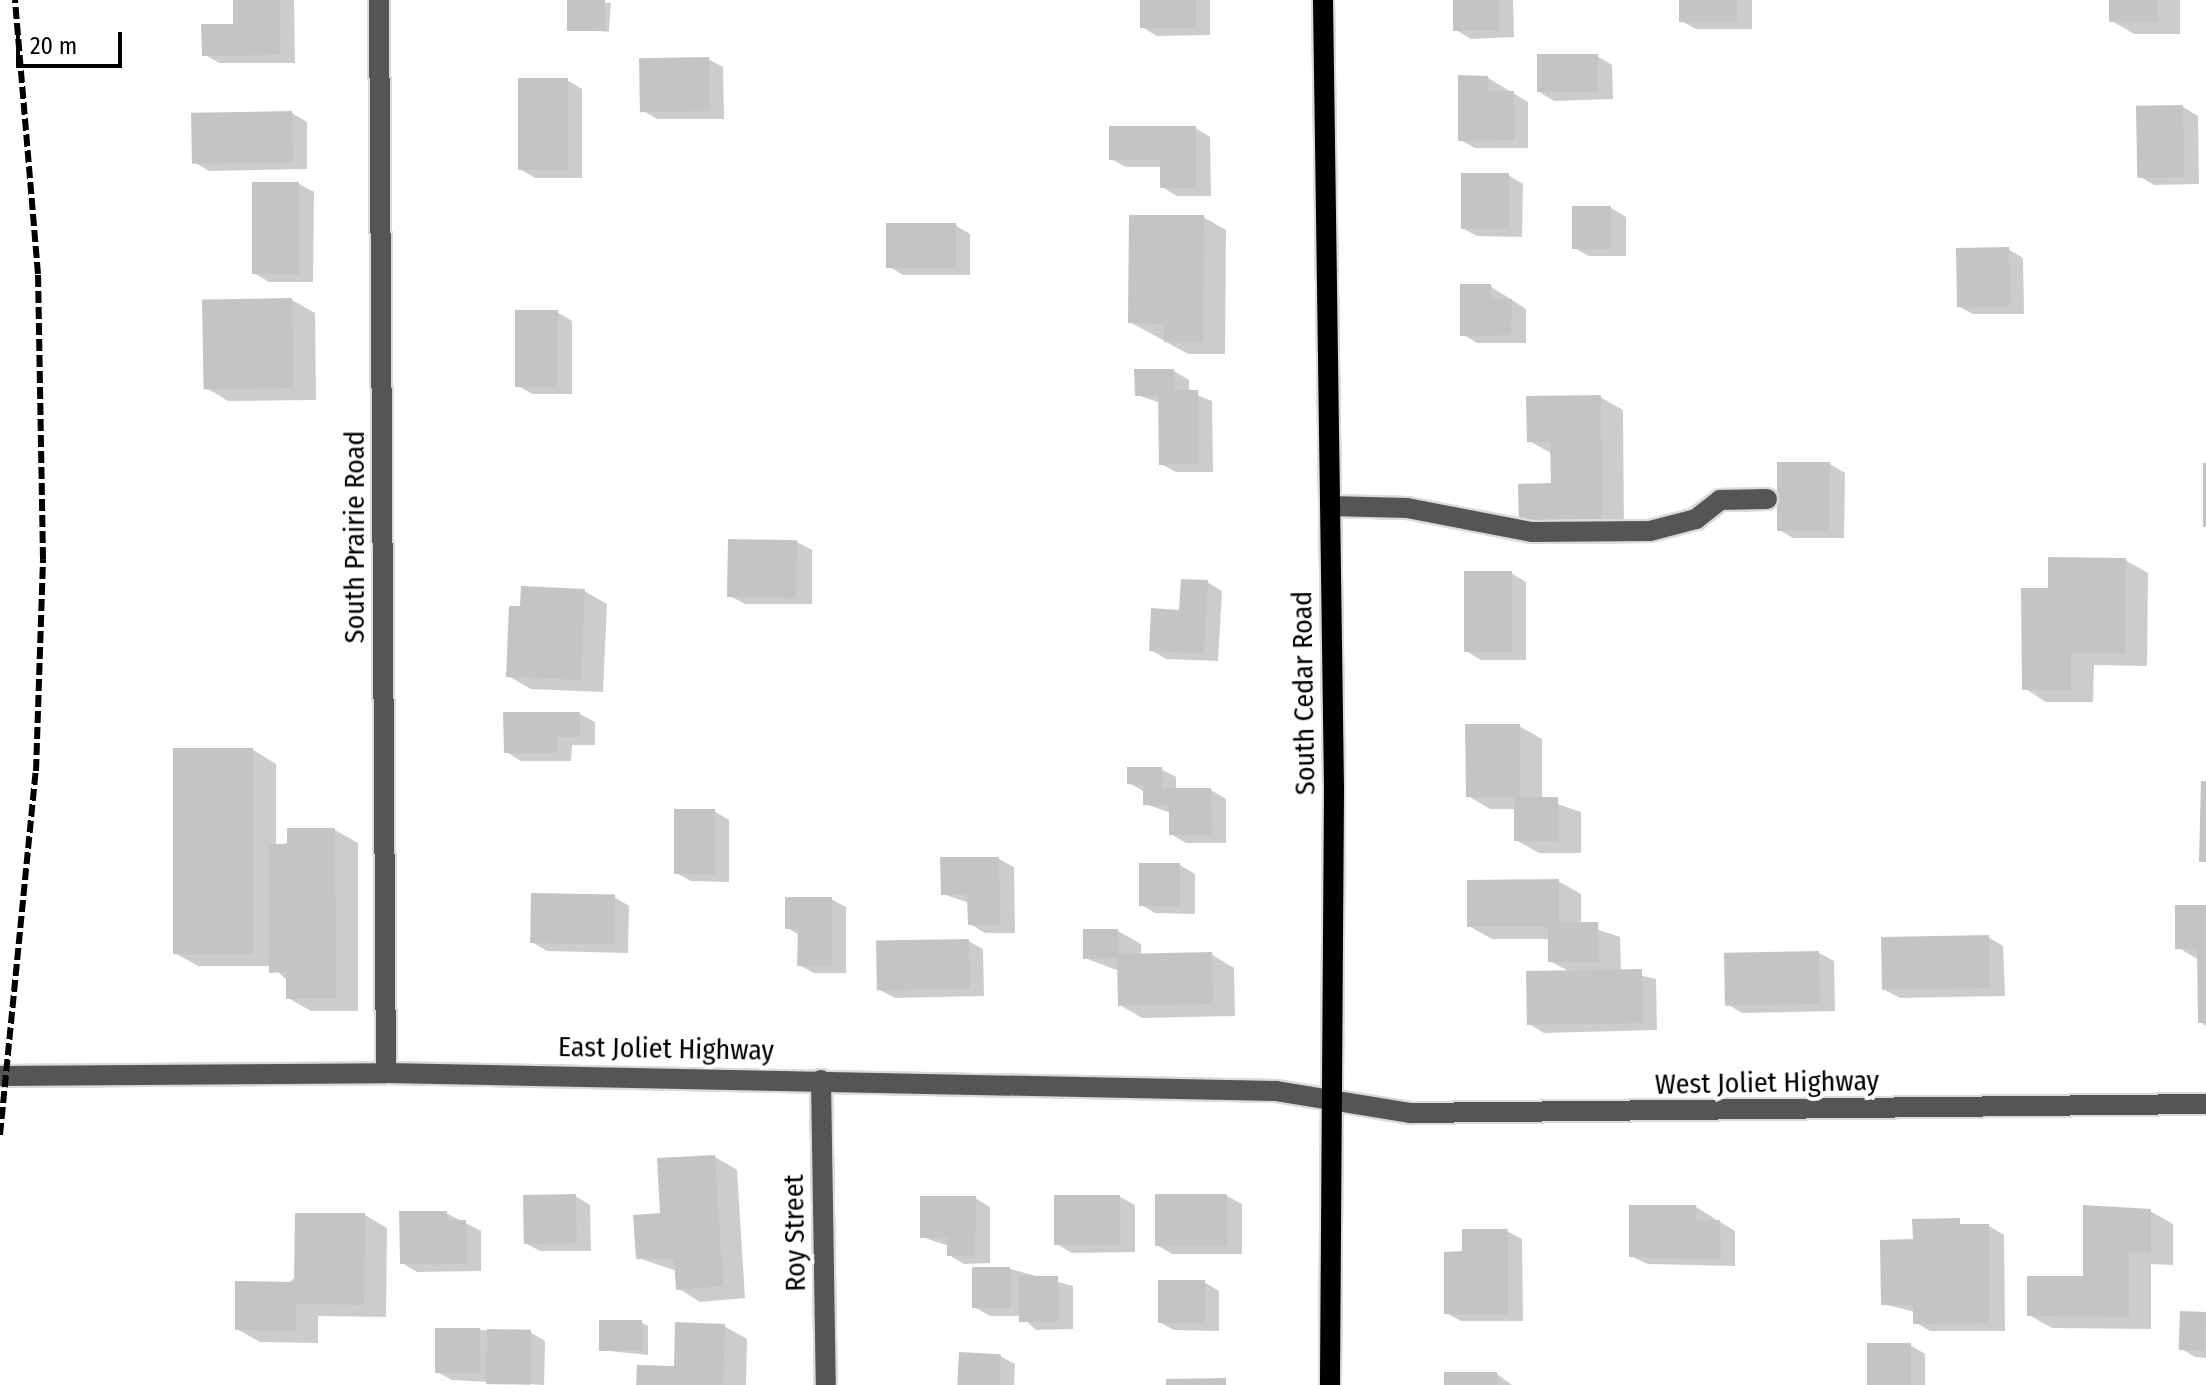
<!DOCTYPE html>
<style>
body{margin:0}
#map{position:relative;width:2206px;height:1385px;overflow:hidden;background:#fff;font-family:"Fira Sans Condensed",sans-serif}
div>[style]{position:absolute}
[style*='--x']{left:calc(var(--x)*1px);top:calc(var(--y)*1px);width:calc(var(--w)*1px);rotate:calc(var(--a)*1deg)}
.shadow>*{inset:0;background:#0003;transform-origin:0 0}
.building>*{inset:0;background:#c4c4c4;transform-origin:0 0}
.roads{filter:drop-shadow(2px 0 #dbdbdb) drop-shadow(-2px 0 #dbdbdb) drop-shadow(0 2px #dbdbdb) drop-shadow(0 -2px #dbdbdb)}
.minor>*{height:20px;margin:-10px;padding:0 10px;transform-origin:10px;border-radius:10px;background:#555}
.major>*{height:20px;margin:-10px;padding:0 10px;transform-origin:10px;border-radius:10px;background:#000}
.rail>*{height:6px;margin-top:-3px;transform-origin:0;background:repeating-linear-gradient(90deg,#000 0 12px,transparent 0 16px)}
span{translate:-50% -50%;white-space:nowrap;text-align:center;line-height:1.15;-webkit-text-stroke:8px #fff;paint-order:stroke}
.street-label{font-size:28px;color:#000}
.scale{position:absolute;left:16px;top:32px;width:106px;height:36px;box-sizing:border-box;border:4px solid #000;border-top:0;padding-left:10px;font-size:24px;line-height:28px;white-space:nowrap;color:#000;-webkit-text-stroke:6px #fff;paint-order:stroke}
</style>
<div id="map">
<div class="shadow">
<i style="clip-path:polygon(235px 0,294px 0,295px 63px,219px 63px,204px 54px,235px 26px)"></i>
<i style="left:569px;top:0;width:42px;height:29px;rotate:4deg"></i>
<i style="clip-path:polygon(1142px 0,1210px 0,1210px 35px,1157px 36px,1142px 27px)"></i>
<i style="clip-path:polygon(1455px 0,1513px 0,1514px 37px,1471px 39px,1456px 30px)"></i>
<i style="clip-path:polygon(1681px 0,1752px 0,1752px 29px,1696px 29px,1681px 21px)"></i>
<i style="clip-path:polygon(2111px 0,2180px 0,2180px 34px,2134px 34px,2112px 21px)"></i>
<i style="clip-path:polygon(1597px 56px,1612px 65px,1613px 99px,1554px 101px,1539px 92px)"></i>
<i style="clip-path:polygon(708px 59px,723px 67px,724px 119px,657px 119px,642px 110px)"></i>
<i style="clip-path:polygon(1488px 78px,1528px 102px,1528px 148px,1475px 148px,1460px 140px)"></i>
<i style="clip-path:polygon(567px 80px,582px 89px,582px 178px,535px 178px,520px 169px)"></i>
<i style="clip-path:polygon(2183px 107px,2198px 116px,2199px 184px,2154px 185px,2139px 176px)"></i>
<i style="clip-path:polygon(292px 113px,307px 122px,307px 169px,209px 171px,194px 162px)"></i>
<i style="clip-path:polygon(1195px 128px,1210px 137px,1211px 196px,1177px 196px,1162px 187px,1162px 167px,1126px 167px,1111px 159px)"></i>
<i style="clip-path:polygon(1508px 175px,1523px 184px,1522px 237px,1477px 236px,1462px 228px)"></i>
<i style="clip-path:polygon(299px 184px,314px 192px,313px 282px,269px 282px,254px 273px)"></i>
<i style="clip-path:polygon(1611px 208px,1626px 217px,1626px 256px,1589px 256px,1574px 248px)"></i>
<i style="clip-path:polygon(1203px 217px,1226px 230px,1225px 354px,1188px 354px,1130px 322px)"></i>
<i style="clip-path:polygon(955px 225px,970px 234px,970px 275px,903px 275px,888px 266px)"></i>
<i style="clip-path:polygon(2008px 249px,2023px 258px,2024px 314px,1973px 314px,1958px 306px)"></i>
<i style="clip-path:polygon(1490px 286px,1526px 309px,1526px 343px,1477px 343px,1462px 334px)"></i>
<i style="clip-path:polygon(292px 300px,315px 313px,316px 400px,228px 401px,205px 387px)"></i>
<i style="clip-path:polygon(557px 312px,572px 321px,572px 394px,532px 394px,517px 385px)"></i>
<i style="clip-path:polygon(1174px 371px,1189px 380px,1189px 392px,1212px 401px,1213px 472px,1176px 472px,1161px 464px,1161px 403px,1137px 395px)"></i>
<i style="clip-path:polygon(1600px 397px,1623px 410px,1624px 538px,1553px 485px,1553px 454px,1529px 441px)"></i>
<i style="clip-path:polygon(1830px 464px,1845px 473px,1844px 538px,1793px 538px,1778px 529px)"></i>
<i style="clip-path:polygon(797px 542px,812px 550px,812px 604px,745px 604px,730px 596px)"></i>
<i style="clip-path:polygon(2125px 560px,2148px 573px,2147px 666px,2094px 665px,2093px 702px,2046px 702px,2024px 688px,2050px 590px)"></i>
<i style="clip-path:polygon(1511px 573px,1526px 582px,1526px 660px,1481px 660px,1466px 651px)"></i>
<i style="clip-path:polygon(1207px 582px,1222px 591px,1218px 661px,1166px 659px,1151px 650px)"></i>
<i style="clip-path:polygon(584px 591px,607px 604px,603px 692px,531px 689px,508px 676px,521px 608px)"></i>
<i style="clip-path:polygon(580px 714px,595px 722px,595px 745px,572px 745px,571px 761px,521px 761px,506px 752px)"></i>
<i style="clip-path:polygon(1519px 726px,1542px 739px,1542px 799px,1581px 812px,1581px 853px,1539px 853px,1516px 840px,1516px 809px,1490px 809px,1468px 796px)"></i>
<i style="clip-path:polygon(253px 750px,276px 764px,276px 846px,335px 830px,358px 843px,358px 1011px,311px 1011px,288px 998px,288px 981px,271px 966px,198px 966px,175px 953px)"></i>
<i style="clip-path:polygon(1161px 769px,1176px 777px,1176px 790px,1211px 790px,1226px 799px,1226px 843px,1186px 843px,1171px 834px,1171px 813px,1145px 804px,1145px 792px,1129px 783px)"></i>
<i style="clip-path:polygon(714px 811px,729px 820px,729px 882px,691px 881px,676px 873px)"></i>
<i style="clip-path:polygon(999px 859px,1014px 867px,1015px 933px,985px 933px,970px 924px,969px 903px,943px 894px)"></i>
<i style="clip-path:polygon(1180px 865px,1195px 874px,1195px 914px,1155px 913px,1140px 904px)"></i>
<i style="clip-path:polygon(1558px 881px,1581px 894px,1581px 924px,1620px 937px,1621px 971px,1656px 979px,1657px 1030px,1544px 1033px,1529px 1024px,1570px 972px,1550px 961px,1550px 939px,1492px 939px,1469px 926px)"></i>
<i style="clip-path:polygon(614px 897px,629px 906px,628px 953px,547px 951px,532px 942px)"></i>
<i style="clip-path:polygon(831px 899px,846px 907px,846px 973px,814px 973px,799px 965px,800px 935px,787px 928px)"></i>
<i style="clip-path:polygon(2206px 907px,2206px 1026px,2200px 1022px,2199px 960px,2177px 947px)"></i>
<i style="clip-path:polygon(1118px 931px,1141px 944px,1141px 955px,1211px 954px,1234px 968px,1235px 1016px,1142px 1018px,1120px 1005px,1119px 971px,1085px 958px)"></i>
<i style="clip-path:polygon(1988px 937px,2003px 946px,2005px 996px,1900px 998px,1885px 990px)"></i>
<i style="clip-path:polygon(968px 941px,983px 949px,984px 996px,895px 998px,880px 990px)"></i>
<i style="clip-path:polygon(1819px 953px,1834px 961px,1835px 1011px,1742px 1013px,1727px 1004px)"></i>
<i style="clip-path:polygon(715px 1157px,737px 1170px,745px 1298px,700px 1302px,678px 1288px,677px 1271px,638px 1258px,662px 1215px)"></i>
<i style="clip-path:polygon(575px 1196px,590px 1205px,591px 1251px,540px 1251px,525px 1243px)"></i>
<i style="clip-path:polygon(1227px 1196px,1242px 1204px,1242px 1254px,1172px 1254px,1157px 1245px)"></i>
<i style="clip-path:polygon(1120px 1197px,1135px 1205px,1135px 1252px,1072px 1253px,1057px 1244px)"></i>
<i style="clip-path:polygon(975px 1198px,990px 1207px,990px 1263px,964px 1264px,949px 1255px,949px 1246px,922px 1237px)"></i>
<i style="clip-path:polygon(1696px 1207px,1735px 1231px,1735px 1266px,1647px 1264px,1631px 1256px)"></i>
<i style="clip-path:polygon(2150px 1211px,2173px 1224px,2173px 1265px,2151px 1264px,2151px 1329px,2052px 1328px,2029px 1315px,2085px 1278px)"></i>
<i style="clip-path:polygon(446px 1213px,481px 1231px,481px 1271px,417px 1272px,402px 1263px)"></i>
<i style="clip-path:polygon(365px 1215px,387px 1228px,386px 1317px,318px 1316px,318px 1343px,260px 1342px,237px 1329px)"></i>
<i style="clip-path:polygon(1914px 1221px,1989px 1226px,2004px 1235px,2005px 1331px,1930px 1331px,1915px 1322px,1915px 1312px,1883px 1304px,1915px 1241px)"></i>
<i style="clip-path:polygon(1507px 1231px,1522px 1239px,1523px 1321px,1461px 1321px,1446px 1313px)"></i>
<i style="clip-path:polygon(1010px 1269px,1073px 1286px,1073px 1329px,1036px 1330px,1021px 1316px,990px 1316px,974px 1307px)"></i>
<i style="clip-path:polygon(1204px 1282px,1219px 1291px,1219px 1331px,1174px 1330px,1159px 1322px)"></i>
<i style="clip-path:polygon(2206px 1314px,2206px 1358px,2195px 1357px,2180px 1348px)"></i>
<i style="clip-path:polygon(641px 1322px,648px 1326px,648px 1355px,600px 1350px)"></i>
<i style="clip-path:polygon(724px 1326px,747px 1339px,746px 1385px,638px 1385px,676px 1368px)"></i>
<i style="clip-path:polygon(479px 1330px,530px 1332px,545px 1341px,544px 1385px,452px 1380px,437px 1372px)"></i>
<i style="clip-path:polygon(1910px 1345px,1925px 1354px,1925px 1385px,1869px 1385px)"></i>
<i style="clip-path:polygon(1000px 1356px,1015px 1364px,1014px 1385px,960px 1385px)"></i>
<i style="clip-path:polygon(1497px 1374px,1512px 1385px,1446px 1385px)"></i>
</div>
<div class="building">
<i style="clip-path:polygon(233px 0,280px 0,280px 55px,202px 56px,201px 24px,233px 24px)"></i>
<i style="left:567px;top:0;width:38px;height:31px"></i>
<i style="left:1140px;top:0;width:56px;height:28px"></i>
<i style="left:1453px;top:0;width:46px;height:31px"></i>
<i style="left:1679px;top:0;width:58px;height:22px"></i>
<i style="left:2109px;top:0;width:49px;height:22px"></i>
<i style="left:1598px;top:54px;width:38px;height:61px;rotate:90deg"></i>
<i style="left:709px;top:57px;width:54px;height:70px;rotate:89deg"></i>
<i style="clip-path:polygon(1458px 75px,1488px 76px,1489px 91px,1514px 91px,1514px 140px,1458px 141px)"></i>
<i style="left:518px;top:78px;width:50px;height:92px"></i>
<i style="left:2183px;top:105px;width:72px;height:47px;rotate:89deg"></i>
<i style="left:292px;top:111px;width:51px;height:101px;rotate:89deg"></i>
<i style="clip-path:polygon(1109px 126px,1196px 126px,1196px 188px,1160px 188px,1160px 160px,1109px 160px)"></i>
<i style="left:1461px;top:173px;width:48px;height:56px"></i>
<i style="left:252px;top:182px;width:47px;height:92px"></i>
<i style="left:1572px;top:206px;width:39px;height:43px"></i>
<i style="clip-path:polygon(1129px 215px,1204px 215px,1203px 342px,1164px 342px,1164px 324px,1128px 323px)"></i>
<i style="left:886px;top:223px;width:70px;height:45px"></i>
<i style="left:2009px;top:247px;width:59px;height:53px;rotate:89deg"></i>
<i style="clip-path:polygon(1460px 284px,1491px 284px,1491px 299px,1512px 299px,1511px 335px,1460px 336px)"></i>
<i style="left:292px;top:298px;width:90px;height:90px;rotate:89deg"></i>
<i style="left:558px;top:310px;width:77px;height:43px;rotate:90deg"></i>
<i style="clip-path:polygon(1134px 369px,1174px 369px,1175px 390px,1198px 390px,1199px 464px,1159px 465px,1158px 396px,1135px 396px)"></i>
<i style="clip-path:polygon(1601px 395px,1602px 526px,1519px 527px,1518px 484px,1551px 483px,1550px 442px,1527px 442px,1526px 396px)"></i>
<i style="left:1777px;top:462px;width:53px;height:69px"></i>
<i style="left:2203px;top:463px;width:3px;height:64px"></i>
<i style="left:728px;top:539px;width:69px;height:58px;rotate:1deg"></i>
<i style="clip-path:polygon(2048px 557px,2126px 558px,2125px 654px,2071px 653px,2071px 690px,2022px 690px,2021px 588px,2048px 588px)"></i>
<i style="left:1464px;top:571px;width:48px;height:81px"></i>
<i style="clip-path:polygon(1181px 579px,1208px 580px,1204px 654px,1149px 651px,1151px 608px,1179px 610px)"></i>
<i style="clip-path:polygon(521px 586px,585px 589px,581px 680px,506px 677px,509px 606px,520px 606px)"></i>
<i style="clip-path:polygon(503px 712px,580px 712px,580px 737px,557px 737px,557px 753px,504px 753px)"></i>
<i style="clip-path:polygon(1465px 724px,1520px 724px,1520px 797px,1558px 797px,1559px 841px,1514px 841px,1514px 797px,1466px 797px)"></i>
<i style="left:173px;top:748px;width:80px;height:206px"></i>
<i style="clip-path:polygon(1127px 767px,1162px 767px,1162px 788px,1211px 788px,1212px 835px,1169px 835px,1169px 806px,1143px 805px,1143px 785px,1127px 784px)"></i>
<i style="clip-path:polygon(2201px 781px,2206px 781px,2206px 862px,2199px 862px)"></i>
<i style="left:674px;top:809px;width:41px;height:65px"></i>
<i style="clip-path:polygon(287px 828px,335px 828px,336px 999px,286px 999px,286px 972px,269px 973px,269px 844px,287px 844px)"></i>
<i style="clip-path:polygon(940px 857px,999px 857px,1000px 925px,968px 925px,967px 895px,941px 895px)"></i>
<i style="left:1139px;top:863px;width:41px;height:43px"></i>
<i style="clip-path:polygon(1559px 879px,1559px 922px,1598px 922px,1599px 962px,1548px 962px,1548px 927px,1467px 927px,1467px 880px)"></i>
<i style="left:531px;top:893px;width:84px;height:50px;rotate:1deg"></i>
<i style="clip-path:polygon(785px 897px,832px 897px,832px 966px,797px 966px,798px 929px,785px 929px)"></i>
<i style="clip-path:polygon(2175px 905px,2206px 905px,2206px 1023px,2198px 1023px,2197px 949px,2175px 949px)"></i>
<i style="clip-path:polygon(1083px 929px,1118px 929px,1119px 954px,1212px 952px,1213px 1004px,1118px 1006px,1117px 958px,1083px 959px)"></i>
<i style="left:1989px;top:935px;width:53px;height:108px;rotate:89deg"></i>
<i style="left:969px;top:939px;width:50px;height:93px;rotate:89deg"></i>
<i style="left:1819px;top:951px;width:53px;height:95px;rotate:89deg"></i>
<i style="left:1642px;top:969px;width:54px;height:116px;rotate:89deg"></i>
<i style="clip-path:polygon(715px 1155px,723px 1286px,676px 1290px,674px 1258px,636px 1259px,633px 1215px,660px 1213px,657px 1158px)"></i>
<i style="left:576px;top:1194px;width:49px;height:53px;rotate:89deg"></i>
<i style="left:1155px;top:1194px;width:72px;height:52px"></i>
<i style="left:1054px;top:1195px;width:66px;height:50px"></i>
<i style="clip-path:polygon(920px 1196px,976px 1196px,975px 1256px,947px 1256px,947px 1238px,920px 1238px)"></i>
<i style="clip-path:polygon(1629px 1205px,1696px 1205px,1697px 1221px,1720px 1220px,1721px 1259px,1629px 1257px)"></i>
<i style="clip-path:polygon(2083px 1205px,2151px 1209px,2151px 1253px,2129px 1252px,2129px 1317px,2027px 1316px,2027px 1276px,2083px 1276px)"></i>
<i style="clip-path:polygon(399px 1211px,447px 1211px,447px 1220px,466px 1220px,466px 1264px,400px 1264px)"></i>
<i style="clip-path:polygon(295px 1213px,365px 1213px,364px 1305px,296px 1304px,296px 1331px,235px 1330px,235px 1281px,294px 1282px)"></i>
<i style="clip-path:polygon(1960px 1218px,1960px 1224px,1989px 1224px,1990px 1323px,1913px 1324px,1913px 1305px,1881px 1305px,1880px 1240px,1913px 1239px,1912px 1219px)"></i>
<i style="clip-path:polygon(1462px 1229px,1508px 1229px,1508px 1314px,1444px 1314px,1444px 1252px,1462px 1251px)"></i>
<i style="left:972px;top:1267px;width:38px;height:41px"></i>
<i style="left:1019px;top:1276px;width:39px;height:46px"></i>
<i style="left:1158px;top:1280px;width:47px;height:43px"></i>
<i style="left:2180px;top:1311px;width:26px;height:39px;rotate:2deg"></i>
<i style="left:599px;top:1320px;width:43px;height:31px"></i>
<i style="clip-path:polygon(675px 1322px,725px 1324px,723px 1385px,636px 1385px,637px 1365px,674px 1366px)"></i>
<i style="left:435px;top:1328px;width:45px;height:45px"></i>
<i style="left:487px;top:1329px;width:44px;height:55px;rotate:1deg"></i>
<i style="left:1911px;top:1343px;width:42px;height:44px;rotate:90deg"></i>
<i style="left:959px;top:1352px;width:42px;height:33px;rotate:3deg"></i>
<i style="left:1444px;top:1372px;width:53px;height:13px"></i>
<i style="clip-path:polygon(1226px 1378px,1226px 1385px,1166px 1385px,1166px 1379px)"></i>
</div>
<div class="roads">
<div class="minor">
<i style="--x:379;--y:0;--w:1073;--a:89.63"></i>
<i style="--x:1330;--y:506;--w:77;--a:1.5"></i>
<i style="--x:1407;--y:508;--w:127;--a:10.9"></i>
<i style="--x:1532;--y:532;--w:118;--a:-0.5"></i>
<i style="--x:1650;--y:531;--w:48;--a:-14.6"></i>
<i style="--x:1696;--y:519;--w:31;--a:-38"></i>
<i style="--x:1720;--y:500;--w:47;--a:-1.2"></i>
<i style="--x:0;--y:1076;--w:386;--a:-0.4"></i>
<i style="--x:386;--y:1073;--w:890;--a:1.16"></i>
<i style="--x:1276;--y:1091;--w:136;--a:9.3"></i>
<i style="--x:1410;--y:1113;--w:796;--a:-0.65"></i>
<i style="--x:821;--y:1080;--w:305;--a:89.1"></i>
</div>
<div class="major">
<i style="--x:1323;--y:0;--w:791;--a:89.2"></i>
<i style="--x:1334;--y:791;--w:594;--a:90.39"></i>
</div>
</div>
<div class="rail">
<i style="--x:0;--y:1135;--w:366;--a:-84.4"></i>
<i style="--x:36;--y:771;--w:212;--a:-88.1"></i>
<i style="--x:43;--y:559;--w:285;--a:-91"></i>
<i style="--x:38;--y:274;--w:275;--a:-94.8"></i>
</div>
<div class="street-label">
<span style="left:355px;top:537px;rotate:-90deg">South Prairie Road</span>
<span style="left:1304px;top:693px;rotate:-91deg">South Cedar Road</span>
<span style="left:666px;top:1049px;rotate:1deg">East Joliet Highway</span>
<span style="left:1767px;top:1083px;rotate:-1deg">West Joliet Highway</span>
<span style="left:795px;top:1233px;rotate:-91deg">Roy Street</span>
</div>
<div class="scale">20 m</div>
</div>
